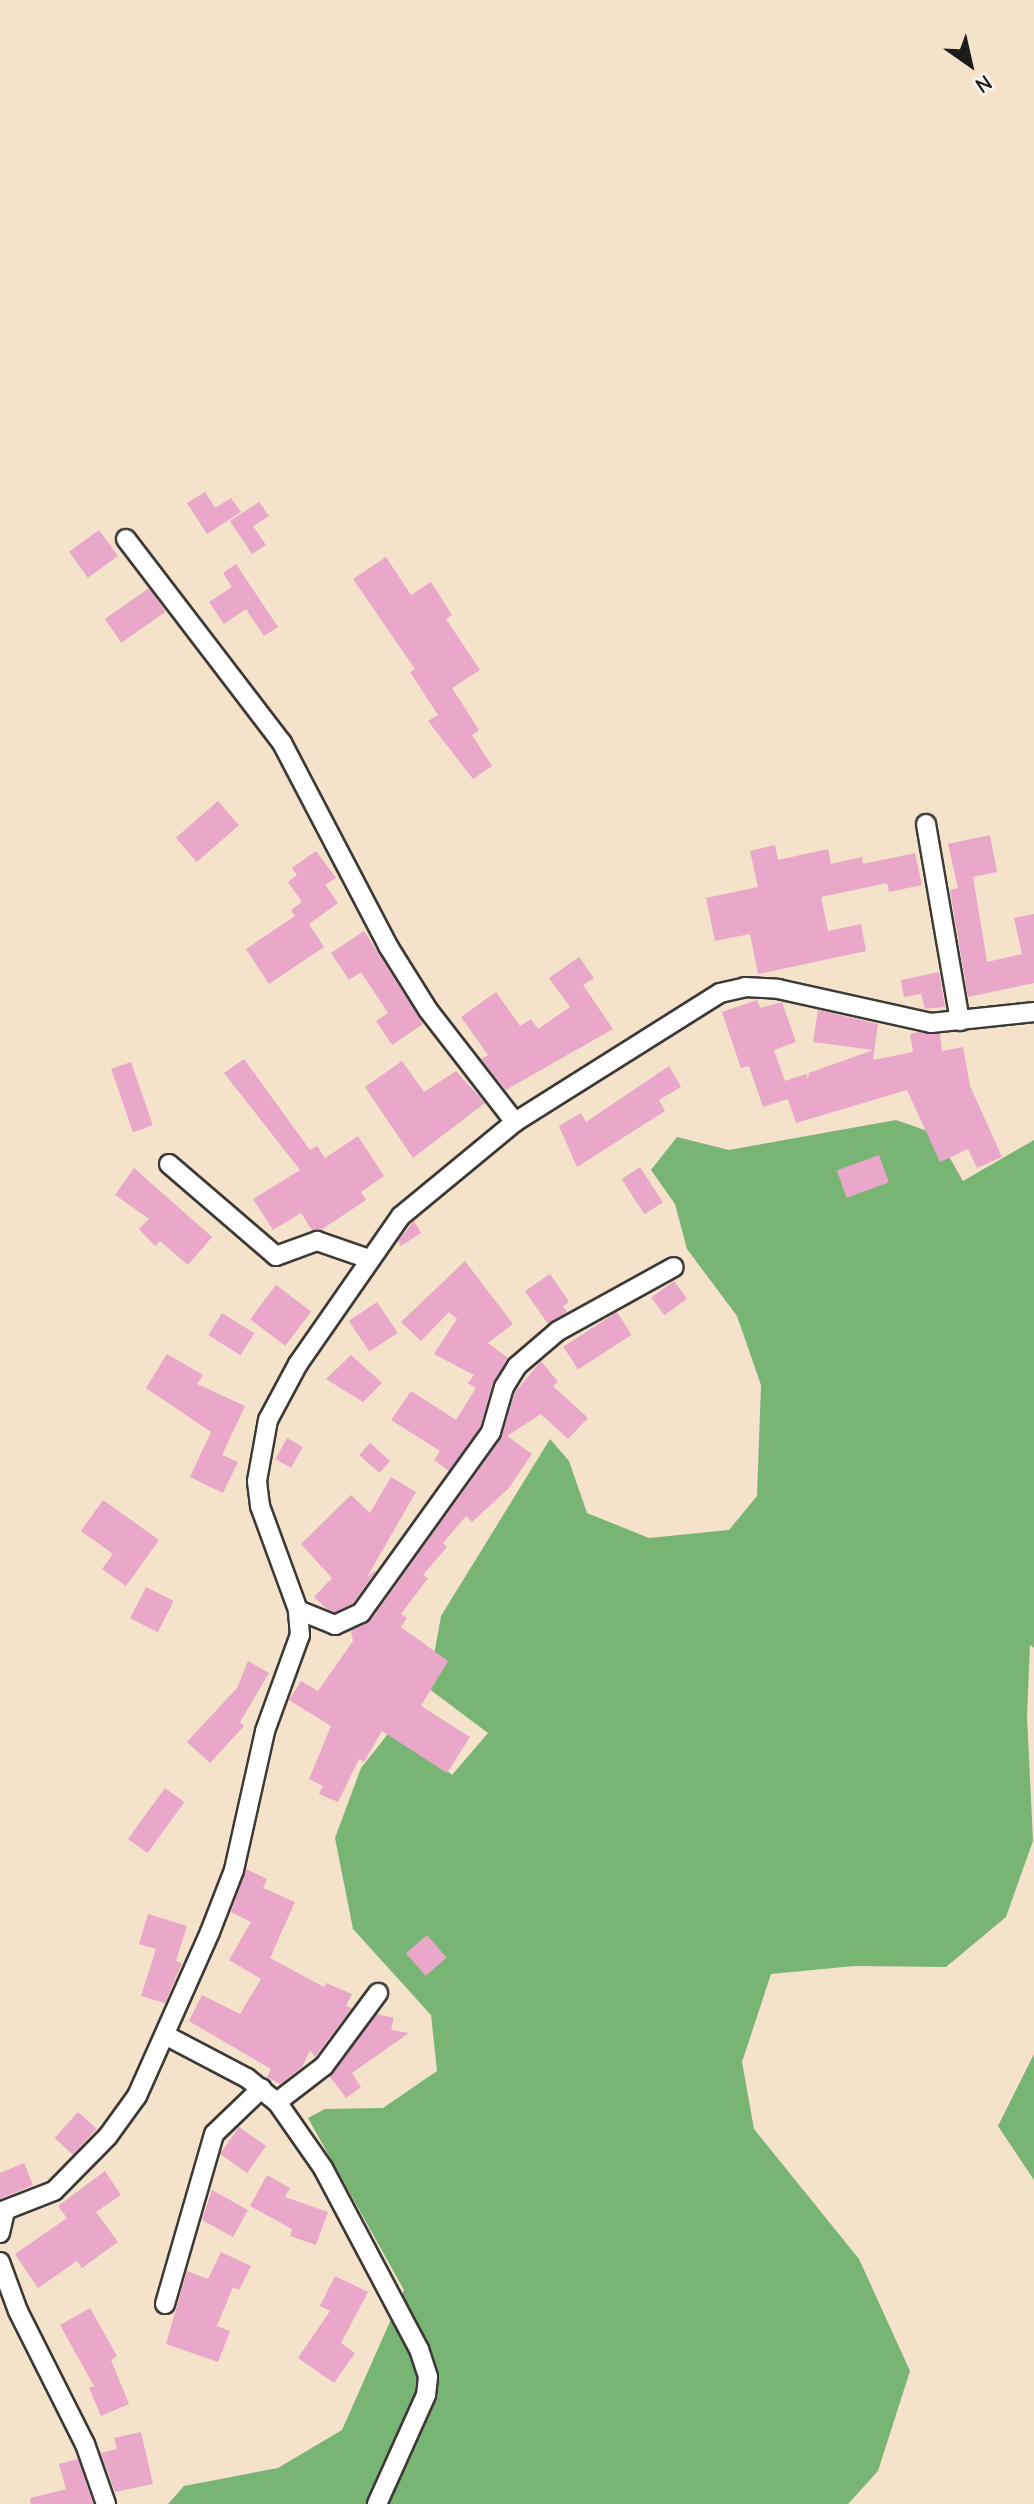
<!DOCTYPE html>
<style>
body{margin:0}
#map{position:relative;width:1034px;height:2504px;overflow:hidden;background:#f4e2ca;font-family:"Comic Neue",sans-serif}
div>[style]{position:absolute}
[style*='--x']{left:calc(var(--x)*1px);top:calc(var(--y)*1px);width:calc(var(--w)*1px);rotate:calc(var(--a)*1deg)}
.forest>*{inset:0;background:#78b474}
.building>*{inset:0;background:#e9a7c9;transform-origin:0 0}
.roads{filter:drop-shadow(2px 0 #3c3a36) drop-shadow(-2px 0 #3c3a36) drop-shadow(0 2px #3c3a36) drop-shadow(0 -2px #3c3a36)}
.street>*{height:18px;margin:-9px;padding:0 9px;transform-origin:9px;border-radius:9px;background:#fff}
span{translate:-50% -50%;white-space:nowrap;text-align:center;line-height:1.15;-webkit-text-stroke:8px #f7f3e8;paint-order:stroke}
.north{position:absolute;left:930px;top:24px;width:80px;height:80px;-webkit-text-stroke:6px #f7f3e8;paint-order:stroke;rotate:146deg;font-size:22px;font-weight:700;line-height:32px;text-align:center;color:#1c1c1c}
.north::after{content:'';display:block;margin:auto;width:28px;height:36px;background:#1c1c1c;clip-path:polygon(50% 0,100% 100%,50% 72%,0 100%)}
</style>
<div id="map">
<div class="forest">
<i style="clip-path:polygon(896px 1120px,936px 1134px,963px 1181px,1034px 1140px,1034px 1648px,1030px 1645px,1027px 1716px,1033px 1841px,1006px 1917px,946px 1967px,854px 1966px,771px 1974px,742px 2062px,754px 2129px,859px 2259px,910px 2371px,878px 2471px,848px 2504px,168px 2504px,184px 2486px,278px 2468px,342px 2430px,404px 2290px,308px 2118px,325px 2109px,383px 2108px,437px 2071px,431px 2015px,353px 1929px,335px 1838px,361px 1768px,395px 1725px,452px 1775px,488px 1733px,428px 1688px,441px 1616px,550px 1439px,569px 1461px,587px 1513px,649px 1538px,729px 1530px,757px 1496px,761px 1385px,737px 1316px,687px 1249px,675px 1204px,651px 1170px,677px 1137px,729px 1150px)"></i>
<i style="clip-path:polygon(1034px 2054px,1034px 2180px,998px 2126px)"></i>
</div>
<div class="building">
<i style="clip-path:polygon(205px 492px,215px 508px,231px 498px,241px 512px,207px 534px,187px 503px)"></i>
<i style="clip-path:polygon(259px 502px,269px 516px,253px 526px,266px 545px,252px 554px,230px 521px)"></i>
<i style="left:99px;top:530px;width:32px;height:37px;rotate:54deg"></i>
<i style="clip-path:polygon(386px 557px,411px 595px,431px 582px,452px 615px,446px 619px,480px 670px,452px 688px,479px 730px,472px 735px,492px 766px,473px 779px,428px 721px,438px 715px,410px 672px,415px 669px,353px 579px)"></i>
<i style="clip-path:polygon(236px 564px,278px 627px,264px 636px,246px 609px,224px 624px,209px 602px,232px 587px,223px 573px)"></i>
<i style="left:149px;top:588px;width:29px;height:54px;rotate:55deg"></i>
<i style="left:218px;top:801px;width:32px;height:56px;rotate:49deg"></i>
<i style="clip-path:polygon(990px 835px,997px 872px,973px 877px,987px 962px,1022px 954px,1014px 918px,1034px 914px,1034px 983px,968px 997px,950px 890px,958px 888px,948px 844px)"></i>
<i style="clip-path:polygon(775px 845px,778px 860px,828px 849px,831px 864px,862px 857px,863px 864px,915px 853px,922px 885px,889px 892px,887px 883px,821px 897px,828px 931px,861px 924px,866px 951px,758px 974px,750px 934px,715px 941px,706px 898px,758px 887px,750px 851px)"></i>
<i style="clip-path:polygon(316px 851px,336px 878px,325px 885px,338px 903px,309px 924px,324px 947px,269px 984px,246px 949px,295px 916px,291px 910px,302px 902px,288px 882px,297px 875px,292px 868px)"></i>
<i style="clip-path:polygon(364px 931px,423px 1024px,392px 1045px,376px 1021px,388px 1013px,361px 972px,349px 980px,331px 953px)"></i>
<i style="clip-path:polygon(579px 957px,594px 978px,583px 985px,613px 1029px,506px 1090px,481px 1059px,488px 1055px,461px 1017px,496px 992px,520px 1026px,531px 1019px,538px 1029px,570px 1007px,549px 978px)"></i>
<i style="clip-path:polygon(939px 972px,945px 1007px,925px 1009px,921px 994px,904px 997px,901px 980px)"></i>
<i style="clip-path:polygon(757px 1000px,760px 1008px,782px 1002px,796px 1042px,774px 1050px,785px 1081px,806px 1074px,808px 1079px,809px 1073px,873px 1050px,813px 1042px,818px 1010px,878px 1024px,873px 1060px,913px 1052px,910px 1034px,918px 1032px,940px 1034px,942px 1051px,963px 1047px,970px 1086px,1002px 1157px,977px 1168px,968px 1149px,940px 1162px,907px 1090px,796px 1123px,788px 1099px,763px 1107px,749px 1066px,741px 1068px,722px 1012px)"></i>
<i style="clip-path:polygon(244px 1059px,310px 1150px,317px 1146px,325px 1158px,358px 1136px,384px 1176px,361px 1192px,366px 1200px,321px 1230px,312px 1230px,301px 1213px,273px 1230px,253px 1199px,300px 1170px,224px 1073px)"></i>
<i style="clip-path:polygon(402px 1061px,424px 1092px,456px 1071px,485px 1103px,413px 1158px,365px 1087px)"></i>
<i style="left:131px;top:1062px;width:67px;height:21px;rotate:71deg"></i>
<i style="clip-path:polygon(669px 1066px,681px 1087px,659px 1100px,665px 1111px,577px 1167px,559px 1126px,581px 1113px,586px 1122px)"></i>
<i style="left:879px;top:1155px;width:29px;height:45px;rotate:70deg"></i>
<i style="left:640px;top:1167px;width:42px;height:22px;rotate:57deg"></i>
<i style="clip-path:polygon(134px 1168px,212px 1237px,188px 1265px,160px 1241px,155px 1246px,139px 1229px,149px 1219px,115px 1195px)"></i>
<i style="clip-path:polygon(414px 1221px,421px 1233px,401px 1246px,398px 1241px)"></i>
<i style="clip-path:polygon(465px 1261px,513px 1324px,488px 1343px,508px 1358px,493px 1383px,480px 1427px,449px 1471px,434px 1460px,440px 1451px,391px 1420px,411px 1391px,456px 1420px,476px 1388px,468px 1383px,474px 1375px,434px 1354px,457px 1319px,449px 1312px,421px 1341px,401px 1322px)"></i>
<i style="clip-path:polygon(550px 1274px,569px 1302px,563px 1306px,567px 1312px,548px 1324px,525px 1291px)"></i>
<i style="left:674px;top:1281px;width:22px;height:28px;rotate:54deg"></i>
<i style="left:276px;top:1285px;width:44px;height:43px;rotate:37deg"></i>
<i style="left:377px;top:1302px;width:37px;height:34px;rotate:56deg"></i>
<i style="left:617px;top:1312px;width:27px;height:64px;rotate:57deg"></i>
<i style="left:222px;top:1313px;width:38px;height:26px;rotate:32deg"></i>
<i style="clip-path:polygon(167px 1354px,203px 1375px,197px 1384px,245px 1406px,222px 1455px,238px 1462px,223px 1493px,190px 1477px,211px 1432px,146px 1388px)"></i>
<i style="clip-path:polygon(351px 1355px,382px 1383px,363px 1402px,326px 1379px)"></i>
<i style="clip-path:polygon(541px 1361px,558px 1382px,553px 1386px,588px 1418px,568px 1439px,541px 1414px,507px 1436px,532px 1454px,508px 1489px,472px 1522px,466px 1516px,443px 1543px,447px 1547px,423px 1575px,428px 1578px,401px 1614px,407px 1618px,401px 1627px,448px 1661px,421px 1706px,470px 1737px,447px 1773px,382px 1731px,364px 1762px,359px 1759px,338px 1802px,319px 1794px,323px 1786px,309px 1779px,331px 1726px,289px 1700px,301px 1681px,318px 1691px,353px 1641px,351px 1631px,371px 1620px,501px 1439px,515px 1392px)"></i>
<i style="left:287px;top:1438px;width:18px;height:24px;rotate:29deg"></i>
<i style="left:370px;top:1443px;width:27px;height:16px;rotate:42deg"></i>
<i style="clip-path:polygon(391px 1477px,416px 1492px,367px 1577px,377px 1570px,353px 1603px,335px 1612px,327px 1609px,314px 1597px,332px 1578px,301px 1544px,351px 1495px,370px 1513px)"></i>
<i style="clip-path:polygon(103px 1500px,159px 1540px,126px 1586px,102px 1569px,113px 1554px,81px 1531px)"></i>
<i style="left:146px;top:1587px;width:31px;height:35px;rotate:27deg"></i>
<i style="clip-path:polygon(248px 1661px,269px 1673px,240px 1722px,244px 1726px,210px 1763px,187px 1742px,237px 1688px)"></i>
<i style="left:165px;top:1788px;width:24px;height:63px;rotate:36deg"></i>
<i style="clip-path:polygon(246px 1869px,267px 1879px,263px 1888px,295px 1902px,270px 1958px,324px 1987px,326px 1983px,352px 1994px,346px 2006px,352px 2008px,315px 2057px,310px 2050px,302px 2067px,280px 2084px,267px 2077px,271px 2069px,189px 2021px,202px 1995px,240px 2014px,261px 1979px,229px 1960px,251px 1922px,231px 1912px)"></i>
<i style="clip-path:polygon(148px 1914px,187px 1926px,176px 1961px,182px 1963px,165px 2003px,141px 1996px,156px 1949px,139px 1944px)"></i>
<i style="left:427px;top:1935px;width:30px;height:28px;rotate:49deg"></i>
<i style="clip-path:polygon(377px 2014px,394px 2018px,391px 2030px,409px 2033px,352px 2073px,361px 2087px,346px 2098px,330px 2077px)"></i>
<i style="left:78px;top:2112px;width:25px;height:35px;rotate:42deg"></i>
<i style="left:239px;top:2127px;width:33px;height:33px;rotate:35deg"></i>
<i style="clip-path:polygon(24px 2163px,33px 2185px,0 2199px,0 2173px)"></i>
<i style="clip-path:polygon(105px 2171px,121px 2195px,96px 2212px,118px 2242px,82px 2268px,77px 2261px,38px 2288px,15px 2254px,67px 2218px,58px 2206px)"></i>
<i style="clip-path:polygon(267px 2175px,290px 2188px,285px 2197px,328px 2212px,316px 2245px,290px 2236px,292px 2229px,250px 2206px)"></i>
<i style="clip-path:polygon(212px 2190px,248px 2210px,233px 2237px,202px 2220px)"></i>
<i style="clip-path:polygon(221px 2252px,251px 2266px,239px 2290px,233px 2287px,217px 2326px,230px 2331px,218px 2362px,166px 2344px,187px 2271px,208px 2279px)"></i>
<i style="clip-path:polygon(335px 2276px,368px 2292px,341px 2343px,355px 2353px,334px 2383px,298px 2358px,330px 2311px,320px 2306px)"></i>
<i style="clip-path:polygon(90px 2308px,117px 2356px,111px 2360px,129px 2404px,101px 2416px,89px 2388px,94px 2386px,60px 2325px)"></i>
<i style="clip-path:polygon(141px 2432px,153px 2484px,115px 2492px,101px 2453px,117px 2449px,114px 2438px)"></i>
<i style="clip-path:polygon(78px 2459px,93px 2504px,31px 2504px,30px 2498px,66px 2489px,59px 2464px)"></i>
</div>
<div class="roads">
<div class="street">
<i style="--x:126;--y:539;--w:257;--a:52.6"></i>
<i style="--x:282;--y:743;--w:229;--a:62.4"></i>
<i style="--x:388;--y:946;--w:75;--a:58"></i>
<i style="--x:428;--y:1010;--w:142;--a:52.2"></i>
<i style="--x:926;--y:824;--w:200;--a:80.2"></i>
<i style="--x:169;--y:1164;--w:141;--a:40.7"></i>
<i style="--x:276;--y:1256;--w:44;--a:-20.1"></i>
<i style="--x:317;--y:1241;--w:55;--a:19.1"></i>
<i style="--x:298;--y:1610;--w:40;--a:22"></i>
<i style="--x:335;--y:1625;--w:29;--a:-25"></i>
<i style="--x:361;--y:1613;--w:223;--a:-54.3"></i>
<i style="--x:491;--y:1432;--w:47;--a:-73.9"></i>
<i style="--x:504;--y:1387;--w:25;--a:-58"></i>
<i style="--x:517;--y:1366;--w:54;--a:-40.5"></i>
<i style="--x:558;--y:1331;--w:132;--a:-28.9"></i>
<i style="--x:165;--y:2035;--w:93;--a:27.7"></i>
<i style="--x:247;--y:2078;--w:38;--a:39"></i>
<i style="--x:277;--y:2102;--w:80;--a:55.1"></i>
<i style="--x:323;--y:2168;--w:205;--a:62.1"></i>
<i style="--x:419;--y:2349;--w:29;--a:72"></i>
<i style="--x:428;--y:2377;--w:18;--a:96"></i>
<i style="--x:426;--y:2395;--w:120;--a:114.2"></i>
<i style="--x:277;--y:2102;--w:59;--a:-37.5"></i>
<i style="--x:324;--y:2066;--w:91;--a:-53.5"></i>
<i style="--x:0;--y:2212;--w:58;--a:-21.3"></i>
<i style="--x:54;--y:2191;--w:77;--a:-45.5"></i>
<i style="--x:108;--y:2136;--w:49;--a:-54.1"></i>
<i style="--x:137;--y:2096;--w:180;--a:-66"></i>
<i style="--x:210;--y:1932;--w:66;--a:-68.8"></i>
<i style="--x:234;--y:1870;--w:142;--a:-77.4"></i>
<i style="--x:265;--y:1731;--w:102;--a:-70"></i>
<i style="--x:300;--y:1635;--w:25;--a:-95"></i>
<i style="--x:298;--y:1610;--w:111;--a:-110.1"></i>
<i style="--x:260;--y:1506;--w:25;--a:-97"></i>
<i style="--x:257;--y:1481;--w:62;--a:-79.8"></i>
<i style="--x:268;--y:1420;--w:64;--a:-61.8"></i>
<i style="--x:298;--y:1364;--w:180;--a:-55.2"></i>
<i style="--x:401;--y:1216;--w:148;--a:-39.5"></i>
<i style="--x:515;--y:1122;--w:242;--a:-32.2"></i>
<i style="--x:720;--y:993;--w:26;--a:-13"></i>
<i style="--x:745;--y:987;--w:33;--a:3"></i>
<i style="--x:778;--y:989;--w:157;--a:12.5"></i>
<i style="--x:931;--y:1023;--w:104;--a:-6.1"></i>
<i style="--x:0;--y:2233;--w:23;--a:-77"></i>
<i style="--x:0;--y:2262;--w:52;--a:69.8"></i>
<i style="--x:18;--y:2311;--w:149;--a:63.3"></i>
<i style="--x:85;--y:2444;--w:64;--a:70.7"></i>
<i style="--x:165;--y:2304;--w:177;--a:-73.9"></i>
<i style="--x:214;--y:2134;--w:66;--a:-43.8"></i>
</div>
</div>
<div class="north">N</div>
</div>
